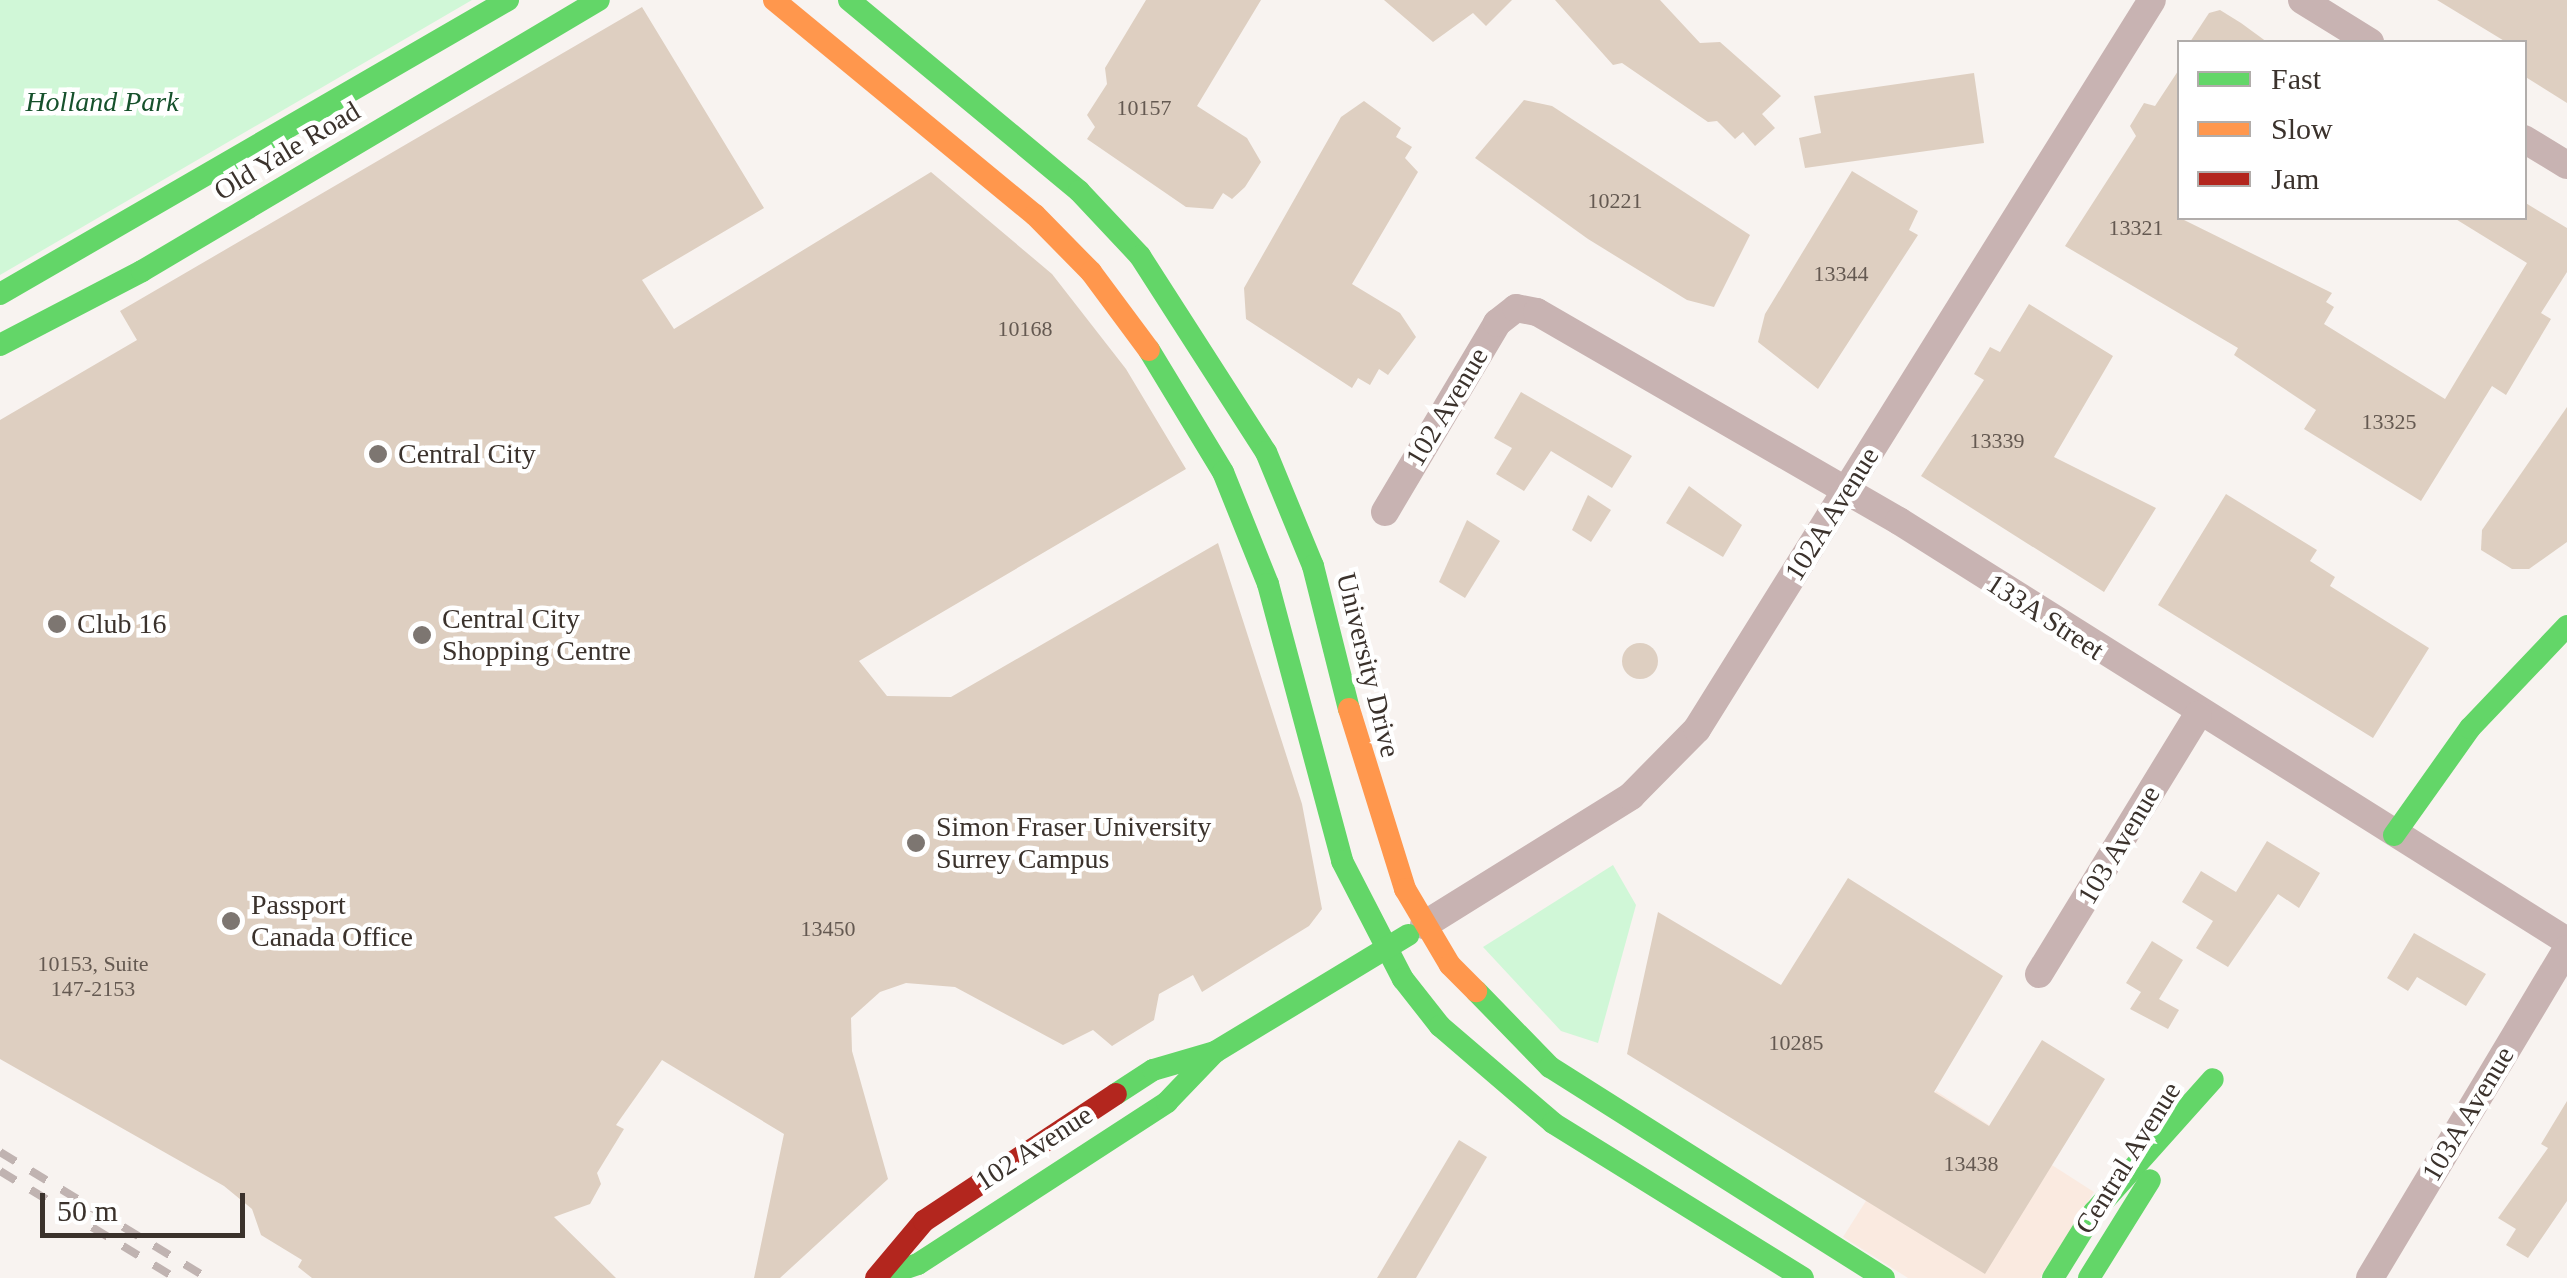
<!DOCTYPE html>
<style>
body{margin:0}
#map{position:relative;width:2567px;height:1278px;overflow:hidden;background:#f8f3f0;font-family:Georgia,serif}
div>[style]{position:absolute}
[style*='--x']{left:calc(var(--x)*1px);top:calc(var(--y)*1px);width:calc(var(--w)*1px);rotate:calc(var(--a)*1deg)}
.built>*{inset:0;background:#faeae0}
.green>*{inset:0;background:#d0f7d7}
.building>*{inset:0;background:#decfc1}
.round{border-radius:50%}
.street>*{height:28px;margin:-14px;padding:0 14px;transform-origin:14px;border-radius:14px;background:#c8b3b2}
.fast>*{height:22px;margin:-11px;padding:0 11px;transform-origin:11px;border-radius:11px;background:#63d668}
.slow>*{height:22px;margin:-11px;padding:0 11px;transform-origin:11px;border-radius:11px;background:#ff974d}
.jam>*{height:22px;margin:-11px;padding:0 11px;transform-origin:11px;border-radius:11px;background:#b3261e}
.rail>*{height:8px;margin-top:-4px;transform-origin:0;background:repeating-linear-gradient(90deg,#c0b3b1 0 18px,transparent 0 36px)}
.dots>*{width:28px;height:28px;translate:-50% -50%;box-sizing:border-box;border:5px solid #fff;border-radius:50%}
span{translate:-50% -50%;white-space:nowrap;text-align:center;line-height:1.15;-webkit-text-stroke:9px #fff;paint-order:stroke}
.number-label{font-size:22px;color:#645951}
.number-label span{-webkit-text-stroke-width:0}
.park-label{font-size:28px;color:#16512c;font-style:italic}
.street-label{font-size:28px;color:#3b322c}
.poi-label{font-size:28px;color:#3b322c}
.left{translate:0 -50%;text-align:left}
.legend{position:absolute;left:2177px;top:40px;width:350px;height:180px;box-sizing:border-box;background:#fff;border:2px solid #b1adab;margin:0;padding:12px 18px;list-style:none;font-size:30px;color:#3b322c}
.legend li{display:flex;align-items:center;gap:20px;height:50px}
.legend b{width:50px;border:2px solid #b1adab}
.scale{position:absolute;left:40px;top:1193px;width:205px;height:45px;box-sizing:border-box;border:5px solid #3b322c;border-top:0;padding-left:12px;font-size:30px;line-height:35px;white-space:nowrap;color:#3b322c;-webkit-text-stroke:8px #fff;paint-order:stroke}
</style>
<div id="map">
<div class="built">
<i style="clip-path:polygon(1936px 1091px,2094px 1192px,2040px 1278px,1908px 1278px,1843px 1237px)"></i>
</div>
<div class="green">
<i style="clip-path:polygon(0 0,472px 0,0 275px)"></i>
<i style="clip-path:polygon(1613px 865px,1636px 905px,1598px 1043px,1561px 1031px,1483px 947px)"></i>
</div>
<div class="building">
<i style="clip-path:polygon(1146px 0,1261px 0,1197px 106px,1247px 138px,1261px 162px,1245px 187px,1232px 199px,1223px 193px,1213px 209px,1186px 207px,1087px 139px,1095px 127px,1087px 115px,1107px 84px,1105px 68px)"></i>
<i style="clip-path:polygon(1384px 0,1512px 0,1486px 26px,1473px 13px,1433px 42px)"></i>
<i style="clip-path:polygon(1555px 0,1660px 0,1700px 43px,1720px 42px,1781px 96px,1762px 114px,1775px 128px,1755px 146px,1743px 132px,1735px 139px,1717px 121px,1708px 122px,1622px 63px,1613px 65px)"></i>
<i style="clip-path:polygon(2437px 0,2567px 0,2567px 103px,2524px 76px,2524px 42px,2506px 42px)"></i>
<i style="clip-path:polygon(642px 7px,764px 208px,642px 280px,674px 329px,931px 172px,1052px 274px,1126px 369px,1186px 469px,859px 661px,887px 696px,951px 697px,1218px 543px,1302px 804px,1322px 909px,1309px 926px,1202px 992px,1193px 975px,1159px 994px,1154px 1020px,1112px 1046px,1093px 1030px,1063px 1045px,955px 987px,906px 983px,880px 992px,851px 1018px,852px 1051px,888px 1179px,780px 1278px,754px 1278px,784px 1134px,662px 1060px,616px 1125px,624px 1129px,597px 1173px,601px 1184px,590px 1204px,554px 1217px,616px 1278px,312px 1278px,298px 1267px,302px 1260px,261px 1235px,252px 1209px,224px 1186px,0 1059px,0 420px,137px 340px,120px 311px)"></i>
<i style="clip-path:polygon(2220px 10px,2241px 23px,2267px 42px,2190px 42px,2209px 13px)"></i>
<i style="clip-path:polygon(2180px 68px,2180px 218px,2332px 293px,2326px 302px,2334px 307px,2324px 324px,2445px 399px,2527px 263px,2454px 218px,2524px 218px,2524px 202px,2567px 228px,2567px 272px,2541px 313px,2551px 319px,2506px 395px,2492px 386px,2421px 501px,2304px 429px,2316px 410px,2234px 355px,2238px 348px,2065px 246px,2136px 136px,2130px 126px,2144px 103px,2155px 106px)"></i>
<i style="clip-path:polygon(1974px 73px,1984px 143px,1805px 168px,1799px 138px,1821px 133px,1814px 96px)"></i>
<i style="clip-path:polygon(1524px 100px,1552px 106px,1750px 235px,1714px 307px,1687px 300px,1588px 239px,1475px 158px)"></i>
<i style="clip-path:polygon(1364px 101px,1401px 128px,1396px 137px,1412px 147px,1405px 158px,1418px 172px,1352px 284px,1400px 313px,1416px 337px,1388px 375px,1379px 369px,1370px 385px,1358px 378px,1352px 388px,1246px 319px,1244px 288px,1341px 117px)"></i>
<i style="clip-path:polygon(1852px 171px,1918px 211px,1909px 230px,1918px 235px,1818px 389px,1758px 342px,1765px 314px)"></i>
<i style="clip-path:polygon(2029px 304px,2113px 356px,2054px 457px,2156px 508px,2104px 592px,1921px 476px,1984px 380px,1974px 374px,1990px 347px,2000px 352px)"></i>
<i style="clip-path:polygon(1521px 392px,1632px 456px,1612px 488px,1551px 451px,1524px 491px,1496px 474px,1512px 448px,1494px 438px)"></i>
<i style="clip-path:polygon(2567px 407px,2567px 542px,2529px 569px,2512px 569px,2481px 550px,2482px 530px)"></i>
<i style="clip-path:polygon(1689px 486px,1742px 525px,1723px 557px,1666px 523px)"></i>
<i style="clip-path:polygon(2226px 494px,2317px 550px,2310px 561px,2335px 577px,2330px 586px,2429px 648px,2373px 738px,2158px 605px)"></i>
<i style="clip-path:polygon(1588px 495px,1611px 510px,1591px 542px,1572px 530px)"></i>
<i style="clip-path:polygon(1467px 520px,1500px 541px,1465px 598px,1439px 582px)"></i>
<i class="round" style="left:1622px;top:643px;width:36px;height:36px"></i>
<i style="clip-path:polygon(2267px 841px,2320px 873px,2299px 908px,2278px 894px,2228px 967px,2196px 948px,2213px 921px,2182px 902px,2201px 871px,2236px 892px)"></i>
<i style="clip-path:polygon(1848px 878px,2003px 976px,1934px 1092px,1989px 1126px,2042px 1040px,2105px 1079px,1985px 1274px,1627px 1054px,1658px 912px,1781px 985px)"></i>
<i style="clip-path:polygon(2414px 933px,2486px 974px,2466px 1006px,2417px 977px,2408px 991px,2387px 978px)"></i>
<i style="clip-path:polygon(2152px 941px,2183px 960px,2159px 999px,2179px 1010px,2168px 1029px,2130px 1009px,2141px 992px,2126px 983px)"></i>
<i style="clip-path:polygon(2567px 1101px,2567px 1201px,2528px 1258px,2506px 1245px,2516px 1229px,2498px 1218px,2548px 1148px,2541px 1144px)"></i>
<i style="clip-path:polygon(1459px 1140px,1487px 1157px,1416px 1278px,1377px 1278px)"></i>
</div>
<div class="street">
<i style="--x:2302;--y:0;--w:80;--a:31.7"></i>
<i style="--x:2524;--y:139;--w:50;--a:31.2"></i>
<i style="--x:1385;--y:512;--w:220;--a:-59.3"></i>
<i style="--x:1497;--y:323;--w:24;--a:-38"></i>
<i style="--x:1516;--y:308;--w:21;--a:11"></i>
<i style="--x:1537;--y:312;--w:418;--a:30"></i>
<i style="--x:1899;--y:521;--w:789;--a:32.16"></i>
<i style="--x:1424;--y:925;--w:244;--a:-31.9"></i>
<i style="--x:1631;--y:796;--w:94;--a:-45.4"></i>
<i style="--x:1697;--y:729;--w:859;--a:-58.03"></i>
<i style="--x:2039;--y:974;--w:304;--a:-58.5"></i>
<i style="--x:2370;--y:1278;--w:383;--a:-59.1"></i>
</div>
<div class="fast">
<i style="--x:849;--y:0;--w:299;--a:39.7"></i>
<i style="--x:1079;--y:191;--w:89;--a:46.8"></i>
<i style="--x:1140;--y:256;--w:233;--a:57.3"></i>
<i style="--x:1266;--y:452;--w:123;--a:67.6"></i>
<i style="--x:1313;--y:566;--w:147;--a:75.9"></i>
<i style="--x:0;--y:294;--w:587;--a:-30.06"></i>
<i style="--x:0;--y:345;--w:160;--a:-27.5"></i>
<i style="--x:142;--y:271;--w:531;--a:-30.67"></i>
<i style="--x:1149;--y:350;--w:143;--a:58.8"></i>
<i style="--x:1223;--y:472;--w:121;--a:68.1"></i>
<i style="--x:1268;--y:584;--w:287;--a:75"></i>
<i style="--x:1342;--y:861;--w:133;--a:62.7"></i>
<i style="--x:1403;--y:979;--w:60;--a:51.8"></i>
<i style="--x:1440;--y:1026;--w:149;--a:40.6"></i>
<i style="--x:1553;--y:1123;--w:294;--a:31.8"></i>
<i style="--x:2394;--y:835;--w:131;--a:-54.6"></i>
<i style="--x:2470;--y:728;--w:141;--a:-46.4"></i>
<i style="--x:1476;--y:991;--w:106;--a:45.8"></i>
<i style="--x:1550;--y:1067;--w:395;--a:32.3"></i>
<i style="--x:1116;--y:1094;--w:44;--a:-33"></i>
<i style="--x:1153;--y:1070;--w:65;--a:-16.2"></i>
<i style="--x:1215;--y:1052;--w:226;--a:-31.2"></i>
<i style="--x:877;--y:1278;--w:43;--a:-18.9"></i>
<i style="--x:918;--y:1264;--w:297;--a:-33"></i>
<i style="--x:1167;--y:1102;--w:69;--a:-46.2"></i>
<i style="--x:2053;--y:1278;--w:78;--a:-58.2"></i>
<i style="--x:2094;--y:1212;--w:178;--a:-48.2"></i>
<i style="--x:2089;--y:1278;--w:115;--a:-58.1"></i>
</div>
<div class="slow">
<i style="--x:774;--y:0;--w:338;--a:39.5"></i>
<i style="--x:1035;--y:215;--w:80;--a:45.5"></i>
<i style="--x:1091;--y:272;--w:97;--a:53.4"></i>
<i style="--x:1349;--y:709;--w:189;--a:72.7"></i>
<i style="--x:1405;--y:889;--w:88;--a:59.4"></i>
<i style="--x:1450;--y:965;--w:37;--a:45"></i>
</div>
<div class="jam">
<i style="--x:876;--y:1278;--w:75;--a:-49.9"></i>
<i style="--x:924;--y:1221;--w:230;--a:-33.5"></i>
</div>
<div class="rail">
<i style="--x:0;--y:1152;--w:242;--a:31.3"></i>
<i style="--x:0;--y:1171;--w:205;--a:31.4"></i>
</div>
<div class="dots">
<i style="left:378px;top:454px;background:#7d7671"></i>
<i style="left:57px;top:624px;background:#7d7671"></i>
<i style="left:422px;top:635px;background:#7d7671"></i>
<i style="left:916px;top:843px;background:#7d7671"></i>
<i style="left:231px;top:921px;background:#7d7671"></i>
</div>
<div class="number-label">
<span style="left:1144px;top:108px">10157</span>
<span style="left:1615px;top:201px">10221</span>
<span style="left:2136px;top:228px">13321</span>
<span style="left:1841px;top:274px">13344</span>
<span style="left:1025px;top:329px">10168</span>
<span style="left:2389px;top:422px">13325</span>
<span style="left:1997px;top:441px">13339</span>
<span style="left:828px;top:929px">13450</span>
<span style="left:93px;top:976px">10153, Suite<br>147-2153</span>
<span style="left:1796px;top:1043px">10285</span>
<span style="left:1971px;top:1164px">13438</span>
</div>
<div class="park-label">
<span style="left:102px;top:102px">Holland Park</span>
</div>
<div class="street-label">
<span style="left:287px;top:151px;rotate:-31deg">Old Yale Road</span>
<span style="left:1447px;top:407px;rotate:-59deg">102 Avenue</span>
<span style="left:1832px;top:514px;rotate:-58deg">102A Avenue</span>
<span style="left:2045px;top:617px;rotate:33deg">133A Street</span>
<span style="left:1368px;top:665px;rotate:76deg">University Drive</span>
<span style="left:2119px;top:845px;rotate:-59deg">103 Avenue</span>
<span style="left:2468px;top:1114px;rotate:-59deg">103A Avenue</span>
<span style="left:1034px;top:1148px;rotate:-33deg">102 Avenue</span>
<span style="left:2128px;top:1158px;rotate:-58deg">Central Avenue</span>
</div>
<div class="poi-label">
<span class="left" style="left:398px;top:454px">Central City</span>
<span class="left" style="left:442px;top:635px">Central City<br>Shopping Centre</span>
<span class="left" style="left:77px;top:624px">Club 16</span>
<span class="left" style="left:936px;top:843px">Simon Fraser University<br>Surrey Campus</span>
<span class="left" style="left:251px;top:921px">Passport<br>Canada Office</span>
</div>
<ul class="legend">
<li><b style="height:12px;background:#63d668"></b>Fast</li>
<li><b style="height:12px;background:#ff974d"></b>Slow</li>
<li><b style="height:12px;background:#b3261e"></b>Jam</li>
</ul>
<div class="scale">50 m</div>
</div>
